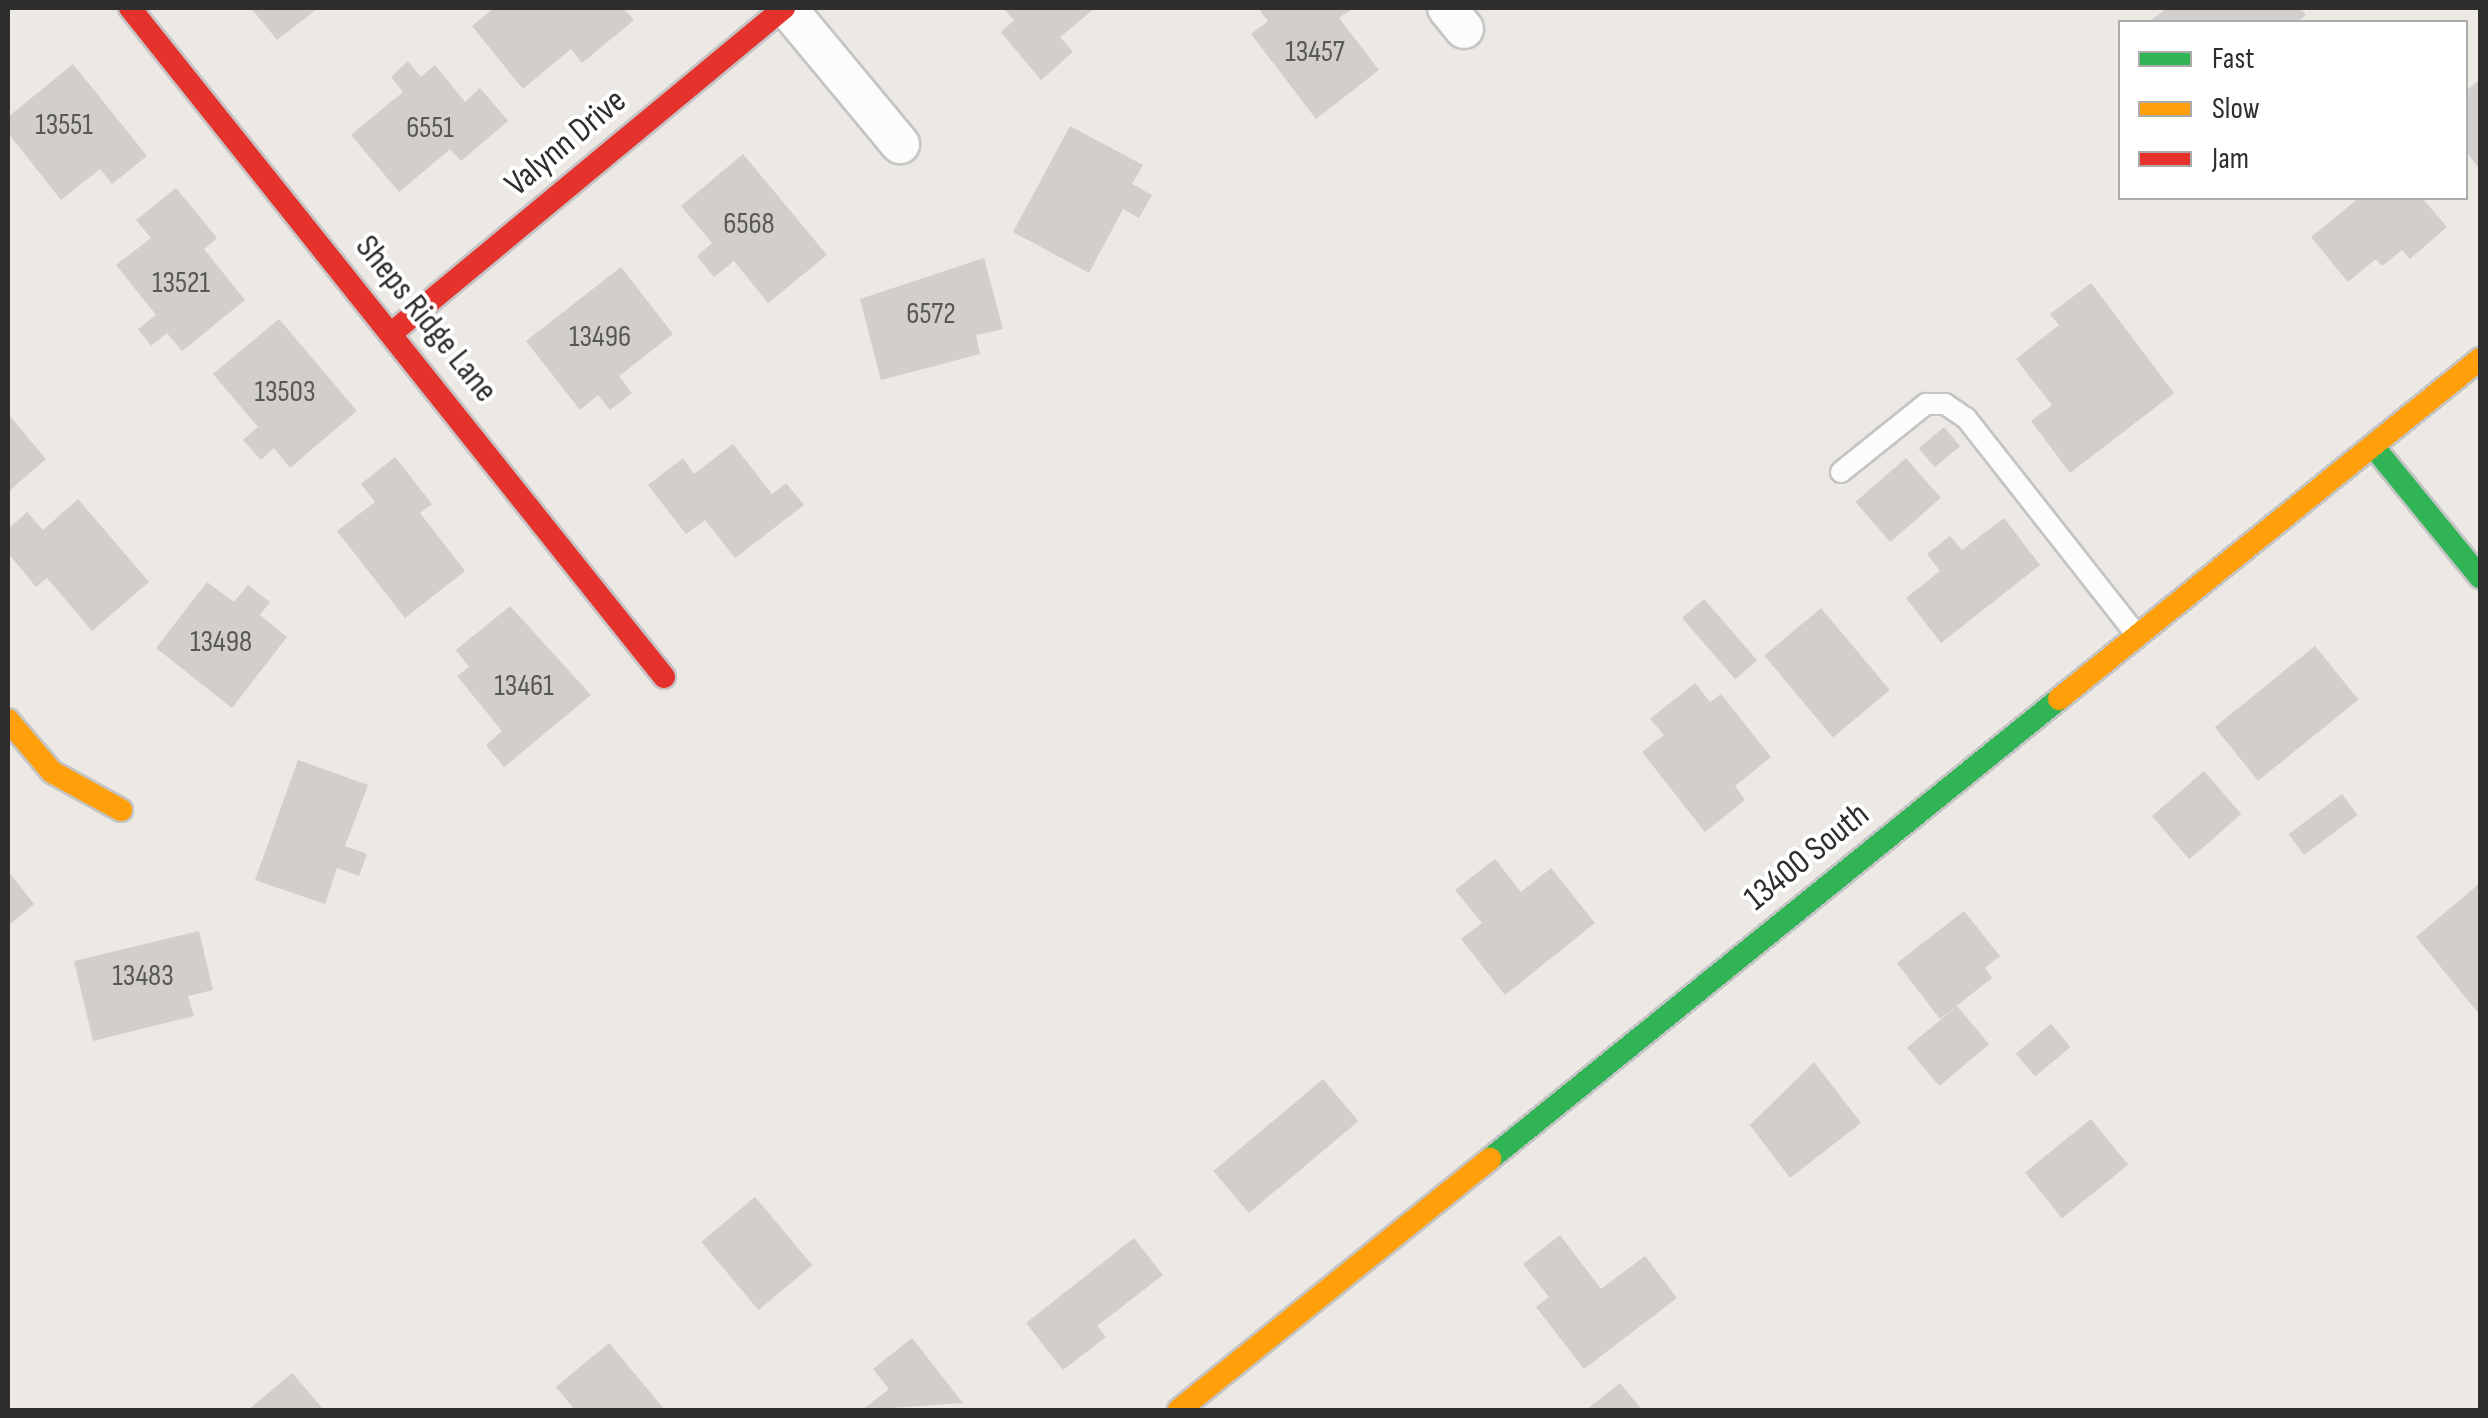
<!DOCTYPE html>
<style>
body{margin:0}
#map{position:relative;width:2488px;height:1418px;overflow:hidden;background:#ece8e4;font-family:"Sofia Sans Condensed",sans-serif}
div>[style]{position:absolute}
[style*='--x']{left:calc(var(--x)*1px);top:calc(var(--y)*1px);width:calc(var(--w)*1px);rotate:calc(var(--a)*1deg)}
.building>*{inset:0;background:#d1cecb;transform-origin:0 0}
.roads{filter:drop-shadow(2px 0 #c5c4c5) drop-shadow(-2px 0 #c5c4c5) drop-shadow(0 2px #c5c4c5) drop-shadow(0 -2px #c5c4c5)}
.lane>*{height:20px;margin:-10px;padding:0 10px;transform-origin:10px;border-radius:10px;background:#fcfcfb}
.street>*{height:38px;margin:-19px;padding:0 19px;transform-origin:19px;border-radius:19px;background:#fcfcfb}
.fast>*{height:22px;margin:-11px;padding:0 11px;transform-origin:11px;border-radius:11px;background:#30b455}
.slow>*{height:22px;margin:-11px;padding:0 11px;transform-origin:11px;border-radius:11px;background:#ff9f0a}
.jam>*{height:22px;margin:-11px;padding:0 11px;transform-origin:11px;border-radius:11px;background:#e5322d}
span{translate:-50% -50%;white-space:nowrap;text-align:center;line-height:1.15;-webkit-text-stroke:8px #fff;paint-order:stroke}
.number-label{font-size:30px;color:#585857}
.number-label span{-webkit-text-stroke-width:0}
.street-label{font-size:35px;color:#2e2e2e}
.frame{position:absolute;inset:0;border:10px solid #2e2e2e;pointer-events:none}
.legend{position:absolute;left:2118px;top:20px;width:350px;height:180px;box-sizing:border-box;background:#fff;border:2px solid #ababab;margin:0;padding:12px 18px;list-style:none;font-size:30px;color:#2e2e2e}
.legend li{display:flex;align-items:center;gap:20px;height:50px}
.legend b{width:50px;border:2px solid #ababab}
</style>
<div id="map">
<div class="building">
<i style="clip-path:polygon(251px 8px,318px 8px,277px 40px)"></i>
<i style="clip-path:polygon(494px 8px,623px 8px,634px 20px,582px 63px,571px 49px,523px 89px,472px 26px)"></i>
<i style="clip-path:polygon(1003px 8px,1095px 8px,1060px 37px,1073px 52px,1041px 80px,1001px 32px,1014px 20px)"></i>
<i style="clip-path:polygon(1258px 8px,1353px 8px,1339px 18px,1379px 70px,1316px 119px,1251px 34px,1268px 21px)"></i>
<i style="clip-path:polygon(2167px 8px,2300px 8px,2306px 15px,2296px 22px,2149px 22px)"></i>
<i style="clip-path:polygon(408px 61px,421px 77px,435px 65px,465px 102px,480px 88px,508px 121px,461px 161px,450px 149px,399px 192px,351px 135px,403px 92px,391px 77px)"></i>
<i style="clip-path:polygon(73px 64px,147px 156px,112px 184px,100px 169px,61px 200px,8px 133px,8px 117px)"></i>
<i style="clip-path:polygon(2480px 79px,2480px 170px,2466px 151px,2466px 91px)"></i>
<i style="clip-path:polygon(1070px 126px,1143px 165px,1132px 184px,1152px 195px,1139px 218px,1123px 209px,1089px 273px,1013px 232px)"></i>
<i style="clip-path:polygon(743px 154px,827px 255px,768px 303px,734px 261px,714px 277px,697px 256px,712px 243px,681px 206px)"></i>
<i style="clip-path:polygon(176px 188px,217px 238px,204px 249px,245px 300px,182px 351px,167px 333px,151px 346px,138px 329px,156px 315px,116px 265px,151px 238px,136px 220px)"></i>
<i style="clip-path:polygon(2359px 198px,2422px 198px,2447px 227px,2410px 259px,2402px 250px,2382px 266px,2376px 259px,2348px 282px,2311px 237px)"></i>
<i style="clip-path:polygon(984px 258px,1003px 329px,976px 335px,980px 354px,881px 380px,860px 299px)"></i>
<i style="clip-path:polygon(621px 267px,673px 334px,619px 376px,632px 393px,610px 410px,598px 395px,580px 410px,526px 341px)"></i>
<i style="clip-path:polygon(2091px 283px,2174px 393px,2070px 473px,2031px 421px,2052px 405px,2016px 359px,2059px 325px,2050px 314px)"></i>
<i style="clip-path:polygon(279px 319px,357px 411px,290px 468px,274px 448px,261px 460px,243px 440px,258px 427px,213px 374px)"></i>
<i style="clip-path:polygon(8px 414px,46px 459px,8px 492px)"></i>
<i style="left:1944px;top:427px;width:25px;height:33px;rotate:50deg"></i>
<i style="clip-path:polygon(733px 444px,772px 494px,786px 483px,804px 505px,735px 558px,705px 520px,686px 534px,648px 485px,683px 458px,694px 474px)"></i>
<i style="clip-path:polygon(395px 457px,432px 504px,420px 513px,465px 571px,405px 618px,337px 531px,375px 502px,361px 484px)"></i>
<i style="left:1906px;top:458px;width:53px;height:67px;rotate:49deg"></i>
<i style="clip-path:polygon(78px 499px,149px 582px,92px 631px,47px 578px,36px 587px,8px 553px,8px 529px,27px 512px,43px 530px)"></i>
<i style="clip-path:polygon(2004px 518px,2040px 565px,1941px 643px,1906px 598px,1940px 571px,1927px 554px,1950px 536px,1962px 550px)"></i>
<i style="clip-path:polygon(207px 582px,234px 602px,248px 585px,270px 602px,260px 615px,287px 637px,232px 708px,156px 648px)"></i>
<i style="left:1704px;top:599px;width:81px;height:29px;rotate:49deg"></i>
<i style="clip-path:polygon(510px 606px,591px 695px,504px 767px,486px 745px,502px 731px,457px 676px,469px 667px,456px 650px)"></i>
<i style="left:1821px;top:608px;width:107px;height:74px;rotate:50deg"></i>
<i style="left:2315px;top:646px;width:69px;height:129px;rotate:51deg"></i>
<i style="clip-path:polygon(1695px 683px,1710px 702px,1721px 694px,1771px 757px,1735px 786px,1745px 800px,1705px 832px,1642px 752px,1664px 735px,1650px 719px)"></i>
<i style="clip-path:polygon(298px 760px,368px 785px,345px 846px,367px 854px,359px 876px,337px 868px,325px 904px,255px 880px)"></i>
<i style="left:2204px;top:771px;width:57px;height:69px;rotate:49deg"></i>
<i style="left:2342px;top:794px;width:26px;height:67px;rotate:53deg"></i>
<i style="clip-path:polygon(1495px 859px,1521px 892px,1551px 868px,1595px 923px,1505px 995px,1461px 939px,1482px 923px,1455px 890px)"></i>
<i style="clip-path:polygon(8px 871px,34px 904px,8px 926px)"></i>
<i style="clip-path:polygon(2480px 883px,2480px 1015px,2416px 937px)"></i>
<i style="clip-path:polygon(1964px 911px,2000px 956px,1985px 968px,1992px 978px,1940px 1019px,1897px 963px)"></i>
<i style="clip-path:polygon(199px 931px,213px 990px,188px 996px,194px 1016px,93px 1041px,74px 961px)"></i>
<i style="left:1957px;top:1006px;width:50px;height:65px;rotate:50deg"></i>
<i style="left:2051px;top:1024px;width:30px;height:46px;rotate:50deg"></i>
<i style="clip-path:polygon(1814px 1062px,1861px 1123px,1790px 1178px,1750px 1125px)"></i>
<i style="left:1323px;top:1079px;width:55px;height:143px;rotate:50deg"></i>
<i style="left:2091px;top:1119px;width:59px;height:85px;rotate:51deg"></i>
<i style="left:755px;top:1197px;width:89px;height:70px;rotate:50deg"></i>
<i style="clip-path:polygon(1560px 1235px,1601px 1289px,1645px 1256px,1677px 1298px,1584px 1369px,1536px 1307px,1549px 1297px,1523px 1264px)"></i>
<i style="clip-path:polygon(1134px 1238px,1163px 1275px,1097px 1326px,1106px 1337px,1063px 1370px,1026px 1323px)"></i>
<i style="clip-path:polygon(912px 1338px,963px 1403px,862px 1410px,889px 1389px,873px 1369px)"></i>
<i style="clip-path:polygon(609px 1343px,665px 1410px,575px 1410px,556px 1387px)"></i>
<i style="clip-path:polygon(292px 1373px,324px 1410px,248px 1410px)"></i>
<i style="clip-path:polygon(1620px 1383px,1642px 1410px,1586px 1410px)"></i>
</div>
<div class="roads">
<div class="lane">
<i style="--x:1841;--y:472;--w:109;--a:-38.7"></i>
<i style="--x:1926;--y:404;--w:19;--a:0"></i>
<i style="--x:1945;--y:404;--w:25;--a:34"></i>
<i style="--x:1966;--y:418;--w:275;--a:51.8"></i>
</div>
<div class="street">
<i style="--x:787;--y:8;--w:177;--a:50.3"></i>
<i style="--x:1447;--y:8;--w:27;--a:51"></i>
</div>
<div class="fast">
<i style="--x:2373;--y:446;--w:169;--a:50.8"></i>
<i style="--x:1490;--y:1159;--w:732;--a:-38.95"></i>
</div>
<div class="slow">
<i style="--x:2059;--y:699;--w:541;--a:-38.92"></i>
<i style="--x:8;--y:720;--w:68;--a:49.8"></i>
<i style="--x:52;--y:772;--w:79;--a:28.8"></i>
<i style="--x:1179;--y:1410;--w:400;--a:-38.9"></i>
</div>
<div class="jam">
<i style="--x:130;--y:8;--w:856;--a:51.4"></i>
<i style="--x:393;--y:332;--w:508;--a:-39.65"></i>
</div>
</div>
<div class="number-label">
<span style="left:1315px;top:52px">13457</span>
<span style="left:64px;top:125px">13551</span>
<span style="left:430px;top:128px">6551</span>
<span style="left:749px;top:224px">6568</span>
<span style="left:181px;top:283px">13521</span>
<span style="left:931px;top:314px">6572</span>
<span style="left:600px;top:337px">13496</span>
<span style="left:285px;top:392px">13503</span>
<span style="left:221px;top:642px">13498</span>
<span style="left:524px;top:686px">13461</span>
<span style="left:143px;top:976px">13483</span>
</div>
<div class="street-label">
<span style="left:566px;top:143px;rotate:-40deg">Valynn Drive</span>
<span style="left:426px;top:319px;rotate:51deg">Sheps Ridge Lane</span>
<span style="left:1807px;top:857px;rotate:-39deg">13400 South</span>
</div>
<div class="frame"></div>
<ul class="legend">
<li><b style="height:12px;background:#30b455"></b>Fast</li>
<li><b style="height:12px;background:#ff9f0a"></b>Slow</li>
<li><b style="height:12px;background:#e5322d"></b>Jam</li>
</ul>
</div>
